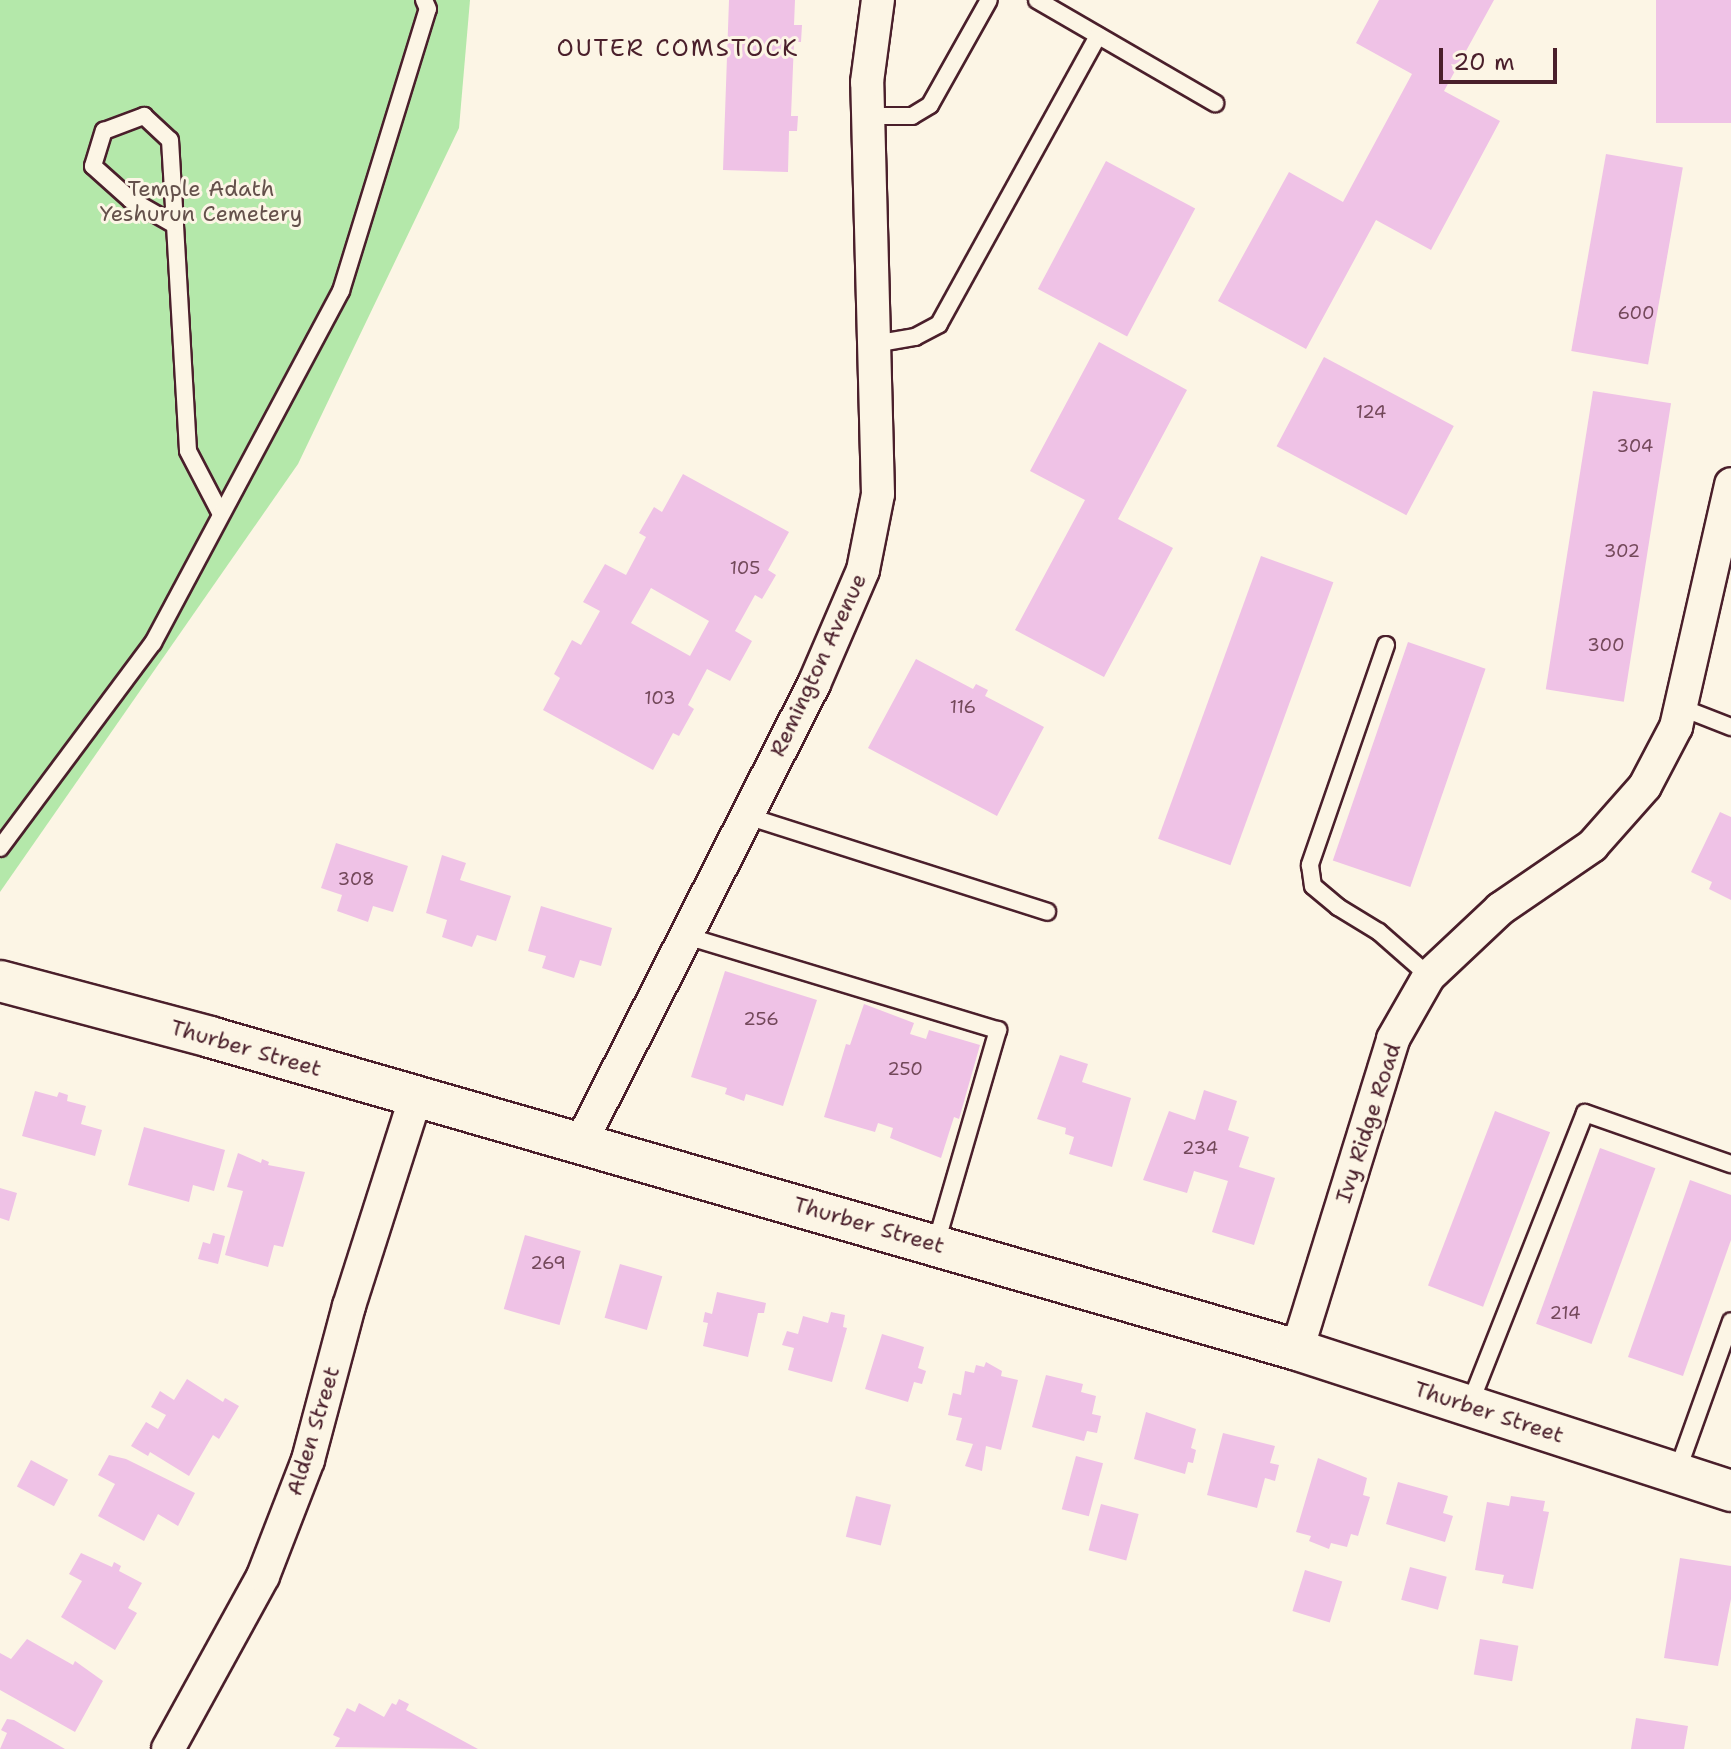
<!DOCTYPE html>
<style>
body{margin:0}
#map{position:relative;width:1731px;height:1749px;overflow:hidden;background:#fcf5e5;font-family:"Shantell Sans",sans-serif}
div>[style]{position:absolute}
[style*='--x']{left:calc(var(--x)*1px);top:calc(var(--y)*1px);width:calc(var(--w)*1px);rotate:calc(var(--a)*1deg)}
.green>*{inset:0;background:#b4e8aa}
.building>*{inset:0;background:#efc2e6;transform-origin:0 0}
.roads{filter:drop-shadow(2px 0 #4a1f2b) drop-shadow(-2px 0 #4a1f2b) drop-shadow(0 2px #4a1f2b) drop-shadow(0 -2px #4a1f2b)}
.service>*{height:16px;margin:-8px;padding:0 8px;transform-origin:8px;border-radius:8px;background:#fcf5e5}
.minor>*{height:32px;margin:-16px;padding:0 16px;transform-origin:16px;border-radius:16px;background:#fcf5e5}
.tertiary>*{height:40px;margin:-20px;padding:0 20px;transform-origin:20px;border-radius:20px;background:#fcf5e5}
span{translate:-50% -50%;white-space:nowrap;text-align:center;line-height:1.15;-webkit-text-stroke:6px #fcf5e5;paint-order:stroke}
.number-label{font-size:18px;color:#73485a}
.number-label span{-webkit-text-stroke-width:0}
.park-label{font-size:22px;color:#64514b}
.street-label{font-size:22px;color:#4a1f2b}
.neighbourhood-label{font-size:24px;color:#4a1f2b;letter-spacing:2px}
.scale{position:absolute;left:1439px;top:48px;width:118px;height:36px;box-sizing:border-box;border:4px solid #4a1f2b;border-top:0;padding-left:10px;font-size:24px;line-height:28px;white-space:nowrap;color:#4a1f2b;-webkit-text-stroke:6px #fcf5e5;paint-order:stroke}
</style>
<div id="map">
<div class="green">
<i style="clip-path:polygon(0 0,470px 0,459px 128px,298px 464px,0 892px)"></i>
</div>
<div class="building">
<i style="clip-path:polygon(729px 0,795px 0,794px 25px,802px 25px,801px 42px,794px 42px,791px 116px,798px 116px,797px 131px,789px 131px,788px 172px,723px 170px)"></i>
<i style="clip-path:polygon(1379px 0,1494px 0,1444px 91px,1500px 121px,1431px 250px,1376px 220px,1306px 349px,1218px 301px,1289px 172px,1343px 202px,1412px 74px,1356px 43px)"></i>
<i style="left:1656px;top:0;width:75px;height:123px"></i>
<i style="left:1606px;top:154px;width:78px;height:200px;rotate:10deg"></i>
<i style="left:1106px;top:161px;width:101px;height:145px;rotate:28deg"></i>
<i style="clip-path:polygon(1099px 342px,1187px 390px,1118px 519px,1173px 548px,1104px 677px,1015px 630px,1085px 500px,1030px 471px)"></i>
<i style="left:1324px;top:357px;width:147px;height:101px;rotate:28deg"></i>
<i style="left:1593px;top:391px;width:79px;height:302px;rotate:9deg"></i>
<i style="clip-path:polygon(evenodd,683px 474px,789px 532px,768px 570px,776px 575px,762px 599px,755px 595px,735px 631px,752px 641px,730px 681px,707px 669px,688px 705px,694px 709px,679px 736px,673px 733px,653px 770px,543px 710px,560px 678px,554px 674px,572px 640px,581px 645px,600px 611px,583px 602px,605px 564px,626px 575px,646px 537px,639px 533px,654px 507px,662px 512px,683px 474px,651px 588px,709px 621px,690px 656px,631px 623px,651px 588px)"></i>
<i style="left:1261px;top:556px;width:77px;height:301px;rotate:20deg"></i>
<i style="left:1408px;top:642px;width:82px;height:231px;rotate:19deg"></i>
<i style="clip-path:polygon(916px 659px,973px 689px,976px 684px,988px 690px,985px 696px,1044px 727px,997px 816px,868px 748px)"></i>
<i style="clip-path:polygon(1720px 812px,1731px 817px,1731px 900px,1709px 889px,1712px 882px,1691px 872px)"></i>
<i style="clip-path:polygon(336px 843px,408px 866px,393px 912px,373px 906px,368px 922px,337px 911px,342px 895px,321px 888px)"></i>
<i style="clip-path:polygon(442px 855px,466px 863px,460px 880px,511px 896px,496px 941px,477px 935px,472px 947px,442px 937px,447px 920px,426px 913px)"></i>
<i style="clip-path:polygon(541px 906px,612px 928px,601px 966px,580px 960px,574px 978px,542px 968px,546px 956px,528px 951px)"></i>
<i style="clip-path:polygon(725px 971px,817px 1000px,783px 1106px,746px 1094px,744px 1101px,725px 1094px,727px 1088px,691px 1077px)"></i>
<i style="clip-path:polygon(864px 1004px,914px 1023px,910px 1034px,926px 1039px,929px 1030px,980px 1045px,959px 1119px,954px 1117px,941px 1158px,890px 1138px,893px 1128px,878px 1123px,875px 1132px,824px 1117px,846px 1044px,850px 1045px)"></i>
<i style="clip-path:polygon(1060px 1055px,1088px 1064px,1082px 1082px,1131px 1098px,1112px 1167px,1069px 1154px,1074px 1137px,1065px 1134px,1066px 1128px,1037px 1119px)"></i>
<i style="clip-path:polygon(1204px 1090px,1237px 1101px,1228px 1130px,1249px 1137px,1239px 1167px,1275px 1178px,1254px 1245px,1212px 1232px,1228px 1181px,1194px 1171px,1187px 1193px,1143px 1180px,1169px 1111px,1195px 1120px)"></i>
<i style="clip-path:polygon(35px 1091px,57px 1097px,59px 1092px,68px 1095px,67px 1101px,86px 1106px,81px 1124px,102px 1130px,95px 1156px,22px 1136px)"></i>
<i style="left:1495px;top:1111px;width:59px;height:187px;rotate:21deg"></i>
<i style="clip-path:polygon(144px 1127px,225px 1150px,214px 1191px,193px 1185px,189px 1202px,128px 1185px)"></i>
<i style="left:1600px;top:1148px;width:59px;height:187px;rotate:20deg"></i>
<i style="clip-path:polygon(238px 1153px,261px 1163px,262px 1159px,269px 1162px,268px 1165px,305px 1172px,283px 1247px,274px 1245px,268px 1267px,225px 1255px,243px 1191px,227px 1187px)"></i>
<i style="clip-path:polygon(1690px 1180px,1731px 1195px,1731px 1240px,1683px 1376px,1628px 1357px)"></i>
<i style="clip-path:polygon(0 1188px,17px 1193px,9px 1221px,0 1218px)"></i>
<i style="clip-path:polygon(213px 1233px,225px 1236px,218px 1264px,198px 1259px,203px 1242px,210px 1244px)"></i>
<i style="left:525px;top:1235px;width:58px;height:77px;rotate:16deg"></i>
<i style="left:620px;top:1264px;width:44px;height:56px;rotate:16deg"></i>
<i style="clip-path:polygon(717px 1292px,766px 1303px,764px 1313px,758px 1313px,748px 1357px,703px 1346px,708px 1323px,703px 1322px,705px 1312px,712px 1314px)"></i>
<i style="clip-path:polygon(831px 1312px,845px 1315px,843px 1327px,847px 1328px,832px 1382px,788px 1370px,794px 1348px,782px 1345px,787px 1331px,798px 1334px,803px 1316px,828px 1323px)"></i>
<i style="clip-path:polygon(882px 1334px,924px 1347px,918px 1368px,926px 1371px,922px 1384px,914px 1382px,908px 1402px,865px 1389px)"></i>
<i style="clip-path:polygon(986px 1362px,1002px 1371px,1001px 1376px,1018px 1380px,1001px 1450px,986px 1446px,982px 1471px,965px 1466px,973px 1444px,956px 1440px,962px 1418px,948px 1415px,953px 1393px,961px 1395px,965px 1371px,974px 1373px,976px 1365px,984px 1367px)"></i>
<i style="clip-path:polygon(1046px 1375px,1083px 1384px,1081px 1392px,1096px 1396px,1092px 1414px,1101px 1416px,1097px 1433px,1087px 1431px,1084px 1441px,1032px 1427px)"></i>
<i style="clip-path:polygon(187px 1379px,223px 1402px,225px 1398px,239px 1406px,219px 1439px,213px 1435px,189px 1476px,150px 1452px,148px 1456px,131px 1446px,146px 1422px,158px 1429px,166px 1415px,151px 1407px,160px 1391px,174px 1400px)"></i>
<i style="clip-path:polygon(1146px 1412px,1196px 1429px,1191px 1448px,1196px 1450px,1193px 1463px,1188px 1462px,1185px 1474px,1134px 1459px)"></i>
<i style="clip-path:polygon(1223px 1433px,1275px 1446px,1270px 1463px,1279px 1465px,1275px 1481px,1265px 1478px,1257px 1508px,1207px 1495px)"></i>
<i style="clip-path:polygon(109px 1455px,126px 1459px,195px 1493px,178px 1526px,158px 1514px,144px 1541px,98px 1516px,115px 1484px,98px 1475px)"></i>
<i style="left:1076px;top:1456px;width:28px;height:55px;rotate:15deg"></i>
<i style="clip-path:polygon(1318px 1458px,1367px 1478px,1363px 1495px,1370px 1497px,1358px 1536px,1351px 1534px,1347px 1547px,1331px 1543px,1329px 1549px,1309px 1541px,1311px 1536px,1296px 1532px)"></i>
<i style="left:31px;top:1460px;width:42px;height:30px;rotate:28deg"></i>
<i style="clip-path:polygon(1398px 1482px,1448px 1496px,1443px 1513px,1453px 1516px,1445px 1542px,1386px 1524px)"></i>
<i style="left:856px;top:1496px;width:36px;height:42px;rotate:14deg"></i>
<i style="clip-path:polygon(1511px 1496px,1545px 1501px,1543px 1511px,1549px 1512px,1533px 1589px,1502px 1583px,1504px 1575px,1475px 1570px,1487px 1502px,1509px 1506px)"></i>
<i style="left:1101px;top:1504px;width:39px;height:48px;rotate:15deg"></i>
<i style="clip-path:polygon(81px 1553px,112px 1567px,114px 1562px,121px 1566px,119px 1571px,142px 1583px,128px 1608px,137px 1613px,115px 1650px,61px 1617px,82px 1581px,69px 1574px)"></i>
<i style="clip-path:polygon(1680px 1558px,1731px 1566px,1731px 1599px,1718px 1666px,1664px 1658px)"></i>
<i style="left:1410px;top:1567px;width:38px;height:34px;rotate:15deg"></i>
<i style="left:1305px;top:1570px;width:39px;height:43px;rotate:17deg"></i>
<i style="clip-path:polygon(27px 1639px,73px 1665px,75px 1661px,103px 1681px,75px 1732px,0 1690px,0 1653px,11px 1659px)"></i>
<i style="left:1480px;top:1639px;width:39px;height:36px;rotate:10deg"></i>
<i style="clip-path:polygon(399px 1699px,409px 1704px,406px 1710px,478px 1749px,335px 1747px,340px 1738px,333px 1735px,347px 1708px,355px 1712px,359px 1703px,384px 1717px,392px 1703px,396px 1705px)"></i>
<i style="clip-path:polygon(1636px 1718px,1688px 1726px,1684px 1749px,1631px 1749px)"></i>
<i style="clip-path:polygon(7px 1719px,14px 1720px,65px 1749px,0 1749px,7px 1733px,1px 1730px)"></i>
</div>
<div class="roads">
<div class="service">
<i style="--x:1037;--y:0;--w:206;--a:30.1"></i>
<i style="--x:868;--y:116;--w:44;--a:0"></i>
<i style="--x:912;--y:116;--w:21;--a:-31"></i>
<i style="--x:930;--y:105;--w:120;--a:-60.7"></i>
<i style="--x:175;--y:225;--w:51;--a:-150.4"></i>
<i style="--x:131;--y:200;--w:51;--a:-138.2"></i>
<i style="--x:93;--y:166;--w:37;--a:-73"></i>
<i style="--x:104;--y:131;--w:43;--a:-20.6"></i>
<i style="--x:144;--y:116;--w:35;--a:43"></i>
<i style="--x:170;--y:140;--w:85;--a:86.6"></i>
<i style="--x:175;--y:225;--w:226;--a:86.7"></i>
<i style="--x:188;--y:451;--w:71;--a:62.4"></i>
<i style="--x:874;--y:344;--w:42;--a:-9.7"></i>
<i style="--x:915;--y:337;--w:27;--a:-28"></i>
<i style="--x:939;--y:324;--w:329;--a:-61.1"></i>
<i style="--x:1386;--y:645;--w:233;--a:109.1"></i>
<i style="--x:1310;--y:865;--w:21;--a:82"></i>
<i style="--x:1313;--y:886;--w:33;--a:40"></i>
<i style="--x:1338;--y:907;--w:48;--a:31.4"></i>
<i style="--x:1379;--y:932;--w:67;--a:41.3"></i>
<i style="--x:1680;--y:707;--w:55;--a:21.4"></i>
<i style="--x:747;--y:816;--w:315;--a:17.7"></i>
<i style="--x:0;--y:848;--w:256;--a:-53.3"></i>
<i style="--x:153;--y:643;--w:399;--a:-61.9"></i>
<i style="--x:341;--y:291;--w:295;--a:-72.9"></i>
<i style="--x:428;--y:9;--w:10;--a:-114"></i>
<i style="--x:686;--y:936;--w:326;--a:16.8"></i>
<i style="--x:998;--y:1030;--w:223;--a:106.2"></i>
<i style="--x:1469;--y:1406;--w:315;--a:-68.4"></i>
<i style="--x:1585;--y:1113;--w:155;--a:19.3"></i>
<i style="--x:1677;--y:1472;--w:160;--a:-70.3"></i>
</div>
<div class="minor">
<i style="--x:581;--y:1142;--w:514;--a:-63.04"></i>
<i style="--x:814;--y:684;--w:124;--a:-66.7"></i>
<i style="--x:863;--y:570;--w:77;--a:-78.8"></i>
<i style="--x:878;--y:494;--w:412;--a:-91.5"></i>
<i style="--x:867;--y:82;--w:83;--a:-82.4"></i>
<i style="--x:1297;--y:1350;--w:325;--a:-72.8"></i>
<i style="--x:1393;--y:1039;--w:73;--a:-60.3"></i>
<i style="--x:1429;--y:976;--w:98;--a:-43.3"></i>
<i style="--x:1500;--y:909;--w:112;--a:-34.4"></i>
<i style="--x:1592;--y:846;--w:80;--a:-48.5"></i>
<i style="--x:1645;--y:786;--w:67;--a:-62.3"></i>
<i style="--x:1676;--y:727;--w:249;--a:-77.2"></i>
<i style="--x:168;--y:1749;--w:197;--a:-61.2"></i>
<i style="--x:263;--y:1576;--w:124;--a:-68.8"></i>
<i style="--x:308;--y:1460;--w:159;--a:-75.1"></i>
<i style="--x:349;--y:1306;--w:220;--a:-72.3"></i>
</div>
<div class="tertiary">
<i style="--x:0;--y:981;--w:217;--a:14.9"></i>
<i style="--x:210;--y:1037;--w:1131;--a:16.06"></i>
<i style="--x:1297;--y:1350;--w:456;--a:18"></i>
</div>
</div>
<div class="number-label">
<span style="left:1636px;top:313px">600</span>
<span style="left:1371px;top:412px">124</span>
<span style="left:1635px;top:446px">304</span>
<span style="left:1622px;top:551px">302</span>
<span style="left:745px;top:568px">105</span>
<span style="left:1606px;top:645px">300</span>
<span style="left:660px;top:698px">103</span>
<span style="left:963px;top:707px">116</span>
<span style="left:356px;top:879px">308</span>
<span style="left:761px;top:1019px">256</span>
<span style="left:905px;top:1069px">250</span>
<span style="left:1200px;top:1148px">234</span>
<span style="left:548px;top:1263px">269</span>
<span style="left:1565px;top:1313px">214</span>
</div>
<div class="park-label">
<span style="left:201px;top:201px">Temple Adath<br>Yeshurun Cemetery</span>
</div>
<div class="street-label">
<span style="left:818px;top:665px;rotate:-65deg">Remington Avenue</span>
<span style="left:246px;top:1048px;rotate:16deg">Thurber Street</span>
<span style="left:1368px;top:1123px;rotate:-72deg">Ivy Ridge Road</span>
<span style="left:869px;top:1225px;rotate:16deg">Thurber Street</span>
<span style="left:1489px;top:1412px;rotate:18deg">Thurber Street</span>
<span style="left:313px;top:1431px;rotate:-73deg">Alden Street</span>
</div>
<div class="neighbourhood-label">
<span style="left:678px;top:49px">OUTER COMSTOCK</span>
</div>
<div class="scale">20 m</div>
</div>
